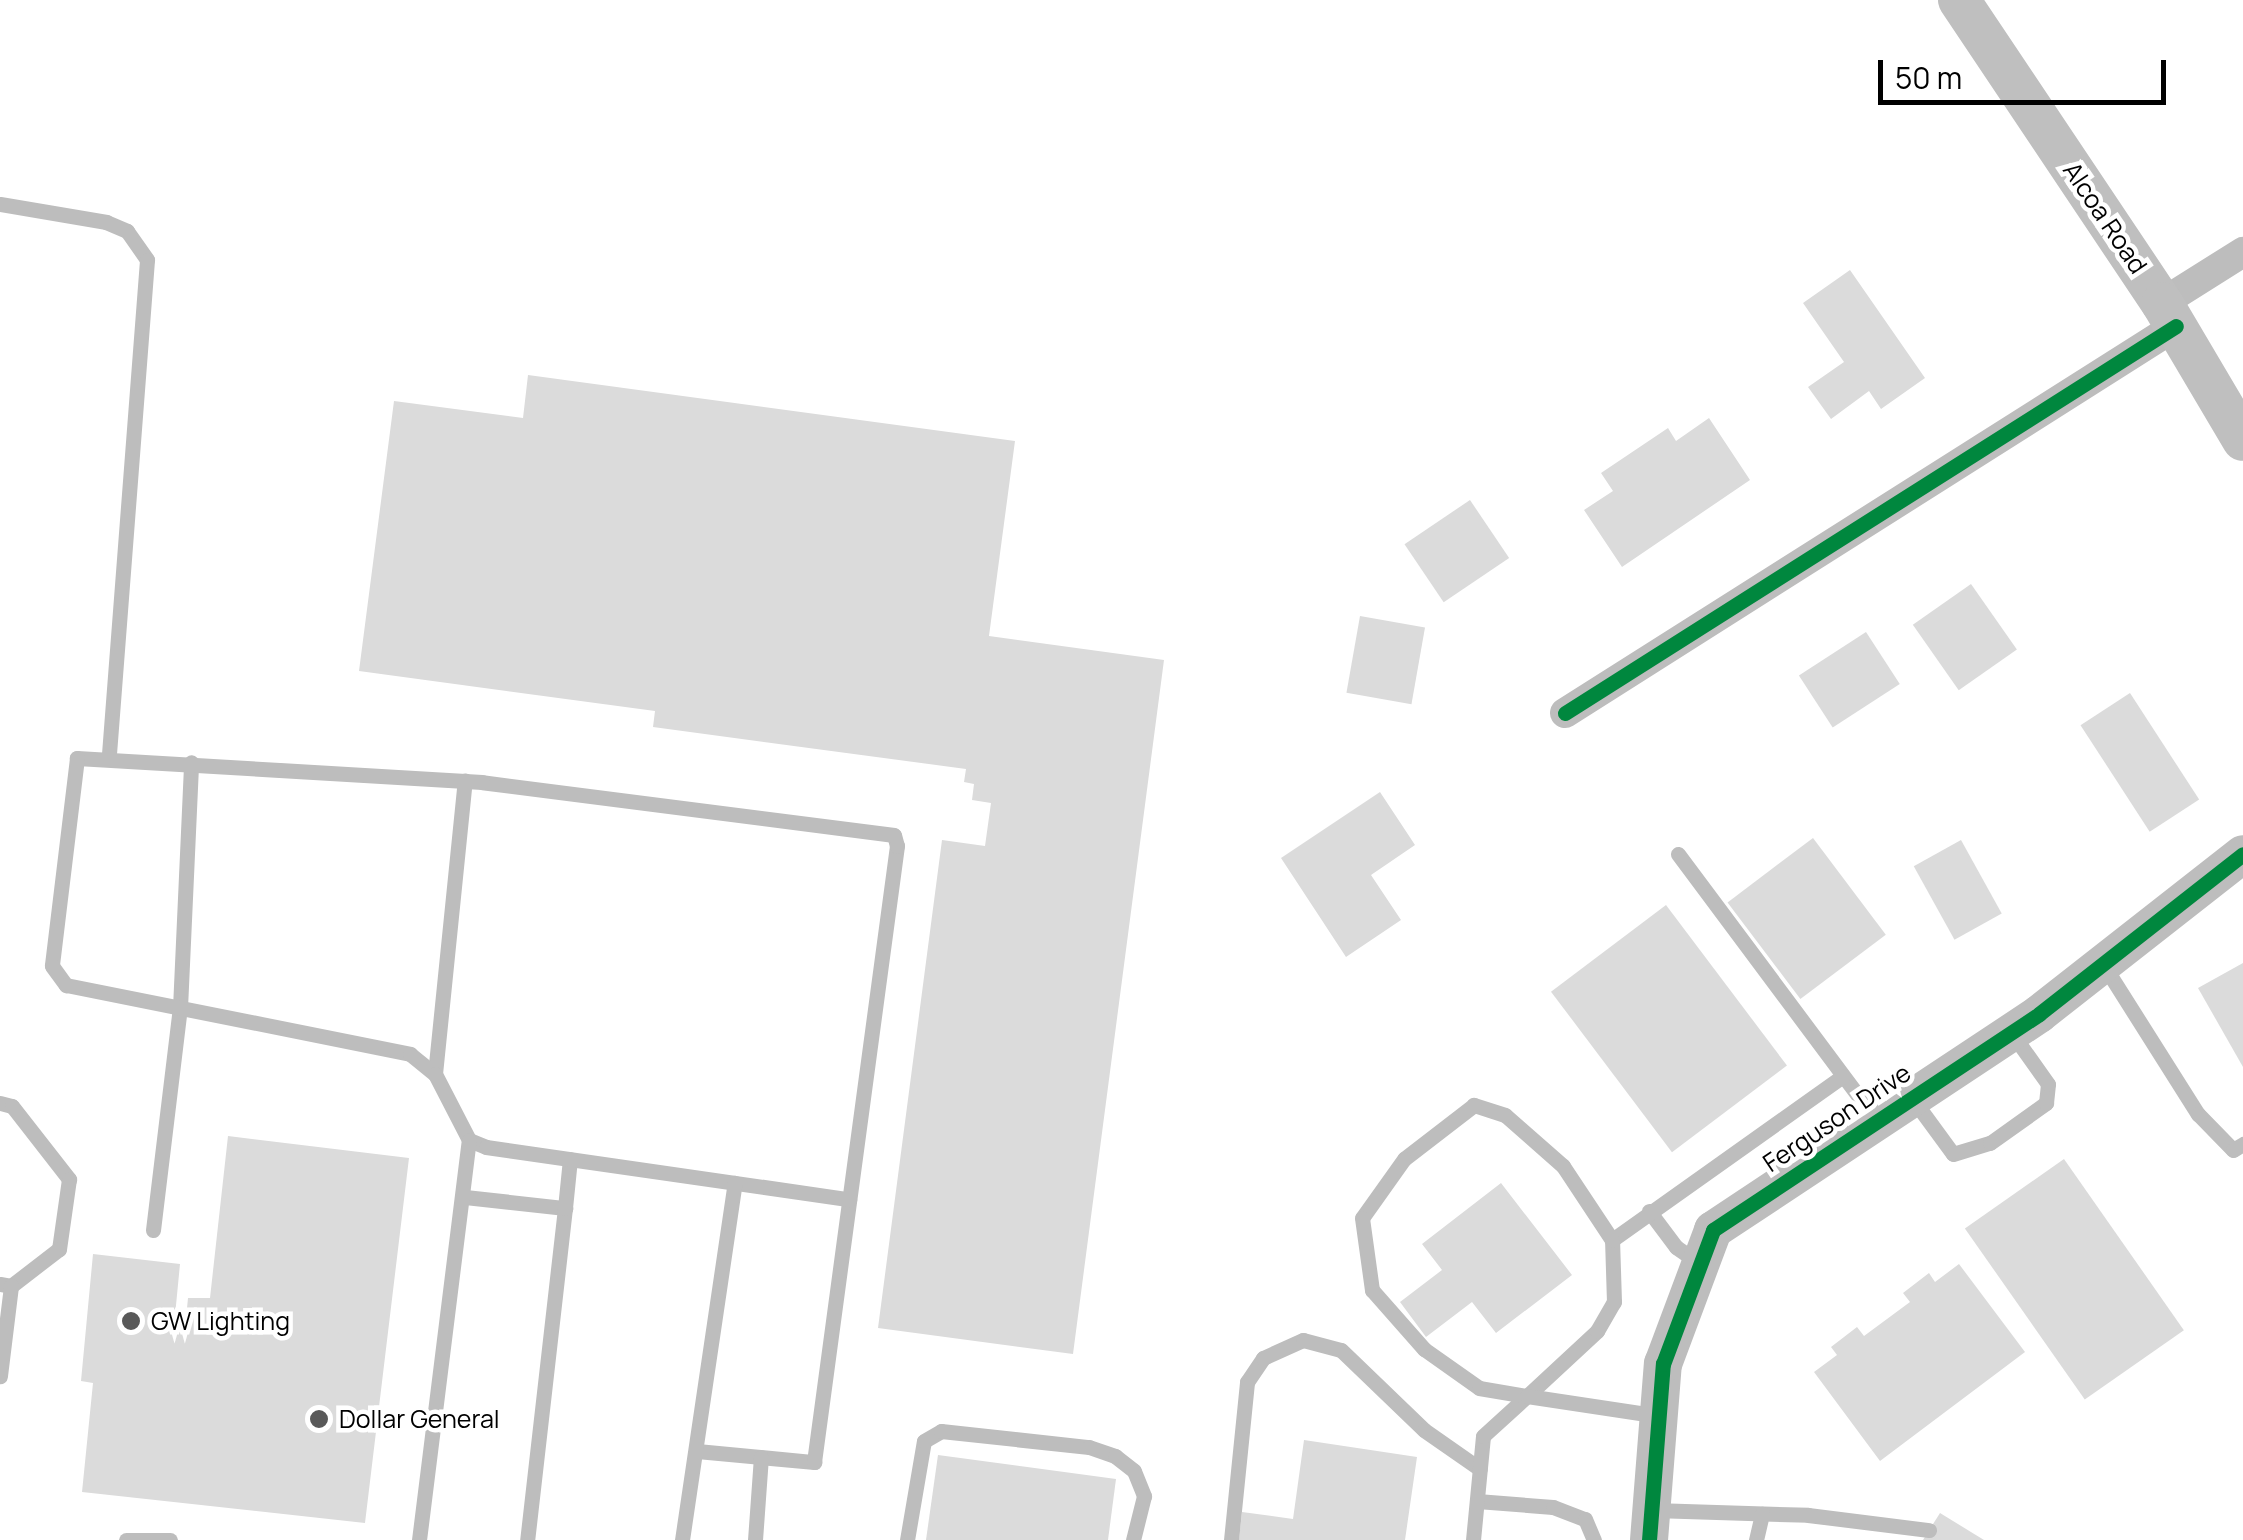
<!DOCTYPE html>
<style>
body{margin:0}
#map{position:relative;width:2243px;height:1540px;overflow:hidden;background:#fff;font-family:Manrope,sans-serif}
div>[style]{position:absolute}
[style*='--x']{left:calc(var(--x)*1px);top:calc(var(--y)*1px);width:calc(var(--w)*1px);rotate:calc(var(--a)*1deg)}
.building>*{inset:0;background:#dbdbdb;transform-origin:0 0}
.service>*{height:15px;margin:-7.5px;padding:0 7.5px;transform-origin:7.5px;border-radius:7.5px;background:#bdbdbd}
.minor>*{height:30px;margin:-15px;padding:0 15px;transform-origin:15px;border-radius:15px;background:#bdbdbd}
.tertiary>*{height:38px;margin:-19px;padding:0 19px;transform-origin:19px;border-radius:19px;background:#bdbdbd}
.secondary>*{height:42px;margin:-21px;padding:0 21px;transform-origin:21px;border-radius:21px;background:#bfbfbf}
.cycleway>*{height:15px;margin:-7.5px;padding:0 7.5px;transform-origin:7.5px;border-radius:7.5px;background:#00873e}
.dots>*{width:28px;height:28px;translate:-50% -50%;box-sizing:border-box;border:5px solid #fff;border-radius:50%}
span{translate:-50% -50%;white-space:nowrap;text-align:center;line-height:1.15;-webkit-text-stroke:9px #fff;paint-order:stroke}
.street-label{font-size:25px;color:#000}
.poi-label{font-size:25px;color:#000}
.left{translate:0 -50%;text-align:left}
.scale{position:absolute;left:1878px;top:60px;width:288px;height:45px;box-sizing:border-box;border:5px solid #000;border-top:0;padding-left:12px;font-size:30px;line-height:35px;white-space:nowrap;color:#000;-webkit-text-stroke:8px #fff;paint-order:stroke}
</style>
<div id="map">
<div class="building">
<i style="clip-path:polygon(1850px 270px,1925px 378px,1881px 409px,1869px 391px,1831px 419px,1808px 387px,1844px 362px,1803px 303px)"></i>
<i style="clip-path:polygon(528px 375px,1015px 441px,989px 636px,1164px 660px,1073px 1354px,878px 1328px,942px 840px,985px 846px,991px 803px,972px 800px,974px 784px,964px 782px,966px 769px,653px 727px,655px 711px,359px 671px,394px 401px,523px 418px)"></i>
<i style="clip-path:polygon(1709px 418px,1750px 480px,1622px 567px,1584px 510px,1613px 491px,1601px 473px,1668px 428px,1676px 441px)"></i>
<i style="left:1470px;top:500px;width:70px;height:79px;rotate:56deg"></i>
<i style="left:1971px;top:584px;width:80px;height:71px;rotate:55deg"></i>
<i style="left:1360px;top:616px;width:66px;height:78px;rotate:10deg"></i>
<i style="left:1866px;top:632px;width:62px;height:80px;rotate:57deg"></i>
<i style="left:2130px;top:693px;width:127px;height:59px;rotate:57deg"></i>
<i style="clip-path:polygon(1380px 792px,1415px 845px,1371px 875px,1401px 920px,1346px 957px,1281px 858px)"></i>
<i style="left:1813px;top:838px;width:121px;height:107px;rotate:53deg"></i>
<i style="left:1961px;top:840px;width:84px;height:54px;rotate:61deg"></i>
<i style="left:1666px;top:905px;width:201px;height:144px;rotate:53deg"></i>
<i style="clip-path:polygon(2243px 963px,2243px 1067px,2198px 988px)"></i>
<i style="clip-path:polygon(228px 1136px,409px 1158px,365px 1523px,82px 1492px,93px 1383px,81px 1381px,93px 1254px,180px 1264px,174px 1326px,185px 1328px,188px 1298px,210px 1298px)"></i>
<i style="left:2064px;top:1159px;width:209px;height:121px;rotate:55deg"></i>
<i style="clip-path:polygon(1501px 1183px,1572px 1275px,1496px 1333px,1472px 1302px,1426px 1337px,1400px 1302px,1442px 1270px,1422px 1244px)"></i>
<i style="clip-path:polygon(1959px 1264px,2025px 1352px,1880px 1461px,1814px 1372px,1837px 1355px,1831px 1347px,1857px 1327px,1864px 1336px,1910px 1302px,1903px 1293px,1929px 1273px,1935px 1282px)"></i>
<i style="clip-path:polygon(1304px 1440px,1417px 1457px,1405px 1540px,1239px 1540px,1242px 1512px,1293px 1519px)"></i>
<i style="clip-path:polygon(938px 1455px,1116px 1479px,1108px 1540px,926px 1540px)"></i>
<i style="clip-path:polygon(1940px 1513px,1984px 1540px,1923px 1540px)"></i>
</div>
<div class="service">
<i style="--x:0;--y:204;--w:108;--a:9.6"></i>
<i style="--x:106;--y:222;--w:23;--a:23"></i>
<i style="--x:127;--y:231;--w:35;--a:55"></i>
<i style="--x:147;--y:260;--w:496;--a:94.4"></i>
<i style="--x:1678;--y:854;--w:333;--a:53.3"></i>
<i style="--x:2103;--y:964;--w:178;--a:57.7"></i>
<i style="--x:2198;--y:1114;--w:50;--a:45.8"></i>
<i style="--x:2233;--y:1150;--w:12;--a:-31"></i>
<i style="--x:435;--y:1074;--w:295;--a:-84.2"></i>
<i style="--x:1912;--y:1098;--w:69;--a:53.8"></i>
<i style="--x:1953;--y:1154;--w:39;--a:-17"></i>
<i style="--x:1990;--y:1143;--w:69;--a:-35.5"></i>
<i style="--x:2046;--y:1103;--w:19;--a:-84"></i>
<i style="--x:2048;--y:1084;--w:64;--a:-125.4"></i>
<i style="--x:0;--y:1103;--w:12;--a:14"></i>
<i style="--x:12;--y:1106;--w:93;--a:52"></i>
<i style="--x:69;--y:1179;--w:71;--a:98.1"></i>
<i style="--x:59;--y:1249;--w:61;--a:142.4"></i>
<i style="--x:465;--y:1197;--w:101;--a:6.3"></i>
<i style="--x:565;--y:1208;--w:334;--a:96.5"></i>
<i style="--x:565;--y:1208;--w:49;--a:-84.2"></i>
<i style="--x:1649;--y:1211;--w:45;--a:53.1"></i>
<i style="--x:1676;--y:1247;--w:29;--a:35"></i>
<i style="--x:153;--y:1230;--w:224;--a:-83.1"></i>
<i style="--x:180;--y:1008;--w:246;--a:-87.4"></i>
<i style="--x:1612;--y:1240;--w:283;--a:-35.4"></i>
<i style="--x:0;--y:1284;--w:11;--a:10"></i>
<i style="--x:11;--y:1286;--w:91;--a:97"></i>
<i style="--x:697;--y:1451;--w:118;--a:5.4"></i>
<i style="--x:814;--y:1462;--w:622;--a:-82.33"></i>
<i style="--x:897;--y:846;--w:11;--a:-105"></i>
<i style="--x:894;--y:835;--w:415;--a:-172.7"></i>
<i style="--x:482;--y:782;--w:406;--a:-176.6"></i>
<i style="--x:77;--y:758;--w:209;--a:96.9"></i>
<i style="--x:52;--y:966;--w:24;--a:54"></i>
<i style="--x:66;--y:985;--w:351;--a:11.3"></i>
<i style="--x:410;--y:1054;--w:32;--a:39"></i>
<i style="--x:435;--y:1074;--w:74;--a:62.7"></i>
<i style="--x:469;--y:1140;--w:18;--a:22"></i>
<i style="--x:486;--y:1147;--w:367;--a:8.2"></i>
<i style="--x:1477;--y:1501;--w:76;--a:4.5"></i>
<i style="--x:1553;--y:1507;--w:34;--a:21"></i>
<i style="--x:1585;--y:1519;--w:23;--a:67"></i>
<i style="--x:1653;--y:1510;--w:155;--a:1.8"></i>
<i style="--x:1808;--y:1515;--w:122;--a:7.1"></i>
<i style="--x:126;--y:1540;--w:44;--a:0"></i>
<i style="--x:419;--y:1540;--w:403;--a:-82.9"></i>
<i style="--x:682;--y:1540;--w:361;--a:-81.6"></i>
<i style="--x:755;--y:1540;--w:83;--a:-85.9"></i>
<i style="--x:907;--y:1540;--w:100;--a:-80.3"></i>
<i style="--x:924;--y:1441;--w:20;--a:-30"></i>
<i style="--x:941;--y:1431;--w:149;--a:6.2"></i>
<i style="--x:1089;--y:1447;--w:28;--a:19"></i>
<i style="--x:1115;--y:1456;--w:24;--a:38"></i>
<i style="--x:1134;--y:1471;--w:27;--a:68"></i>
<i style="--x:1144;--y:1496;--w:45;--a:104"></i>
<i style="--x:1231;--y:1540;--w:159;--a:-84.2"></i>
<i style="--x:1247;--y:1382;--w:29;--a:-56"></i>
<i style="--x:1263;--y:1358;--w:44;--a:-24.2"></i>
<i style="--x:1303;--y:1340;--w:39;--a:15"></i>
<i style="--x:1341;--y:1350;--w:115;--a:43.9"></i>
<i style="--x:1424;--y:1430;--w:68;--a:34.9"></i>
<i style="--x:1473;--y:1540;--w:104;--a:-84.5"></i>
<i style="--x:1483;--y:1436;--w:59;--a:-42.3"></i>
<i style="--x:1527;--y:1396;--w:96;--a:-42.9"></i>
<i style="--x:1597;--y:1331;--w:34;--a:-60"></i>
<i style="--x:1614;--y:1302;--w:62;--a:-91.8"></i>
<i style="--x:1612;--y:1240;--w:89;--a:-123.5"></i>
<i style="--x:1563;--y:1166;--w:77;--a:-138.7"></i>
<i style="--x:1505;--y:1115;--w:33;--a:-162"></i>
<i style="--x:1474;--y:1105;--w:88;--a:142.4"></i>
<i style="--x:1404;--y:1159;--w:72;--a:125.4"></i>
<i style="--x:1362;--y:1218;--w:73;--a:82.1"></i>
<i style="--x:1372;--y:1290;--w:79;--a:48.6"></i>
<i style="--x:1424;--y:1349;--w:67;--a:35.3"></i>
<i style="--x:1479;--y:1388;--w:49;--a:9.5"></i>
<i style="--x:1527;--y:1396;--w:134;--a:8.6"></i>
<i style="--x:1756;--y:1540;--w:27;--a:-77"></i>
</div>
<div class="minor">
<i style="--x:2162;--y:303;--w:96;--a:-32.2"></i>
<i style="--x:1565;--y:713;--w:723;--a:-32.35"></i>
</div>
<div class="tertiary">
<i style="--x:1649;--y:1540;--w:177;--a:-85.5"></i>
<i style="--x:1663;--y:1364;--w:143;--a:-69.5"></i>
<i style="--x:1713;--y:1230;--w:391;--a:-33.5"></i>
<i style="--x:2039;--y:1014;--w:259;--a:-38.1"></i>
</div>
<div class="secondary">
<i style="--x:1959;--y:0;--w:365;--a:56.2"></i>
<i style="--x:2162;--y:303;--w:159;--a:59.4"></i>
</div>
<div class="cycleway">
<i style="--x:1565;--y:713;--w:723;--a:-32.35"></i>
<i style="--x:1649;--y:1540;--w:177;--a:-85.5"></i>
<i style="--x:1663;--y:1364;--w:143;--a:-69.5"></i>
<i style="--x:1713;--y:1230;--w:391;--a:-33.5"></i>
<i style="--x:2039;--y:1014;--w:259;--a:-38.1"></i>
</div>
<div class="dots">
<i style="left:131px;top:1321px;background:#595959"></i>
<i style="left:319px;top:1419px;background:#595959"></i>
</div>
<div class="street-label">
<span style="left:2105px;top:218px;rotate:56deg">Alcoa Road</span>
<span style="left:1837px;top:1118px;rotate:-34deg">Ferguson Drive</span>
</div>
<div class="poi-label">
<span class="left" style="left:151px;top:1321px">GW Lighting</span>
<span class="left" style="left:339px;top:1419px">Dollar General</span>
</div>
<div class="scale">50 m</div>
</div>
